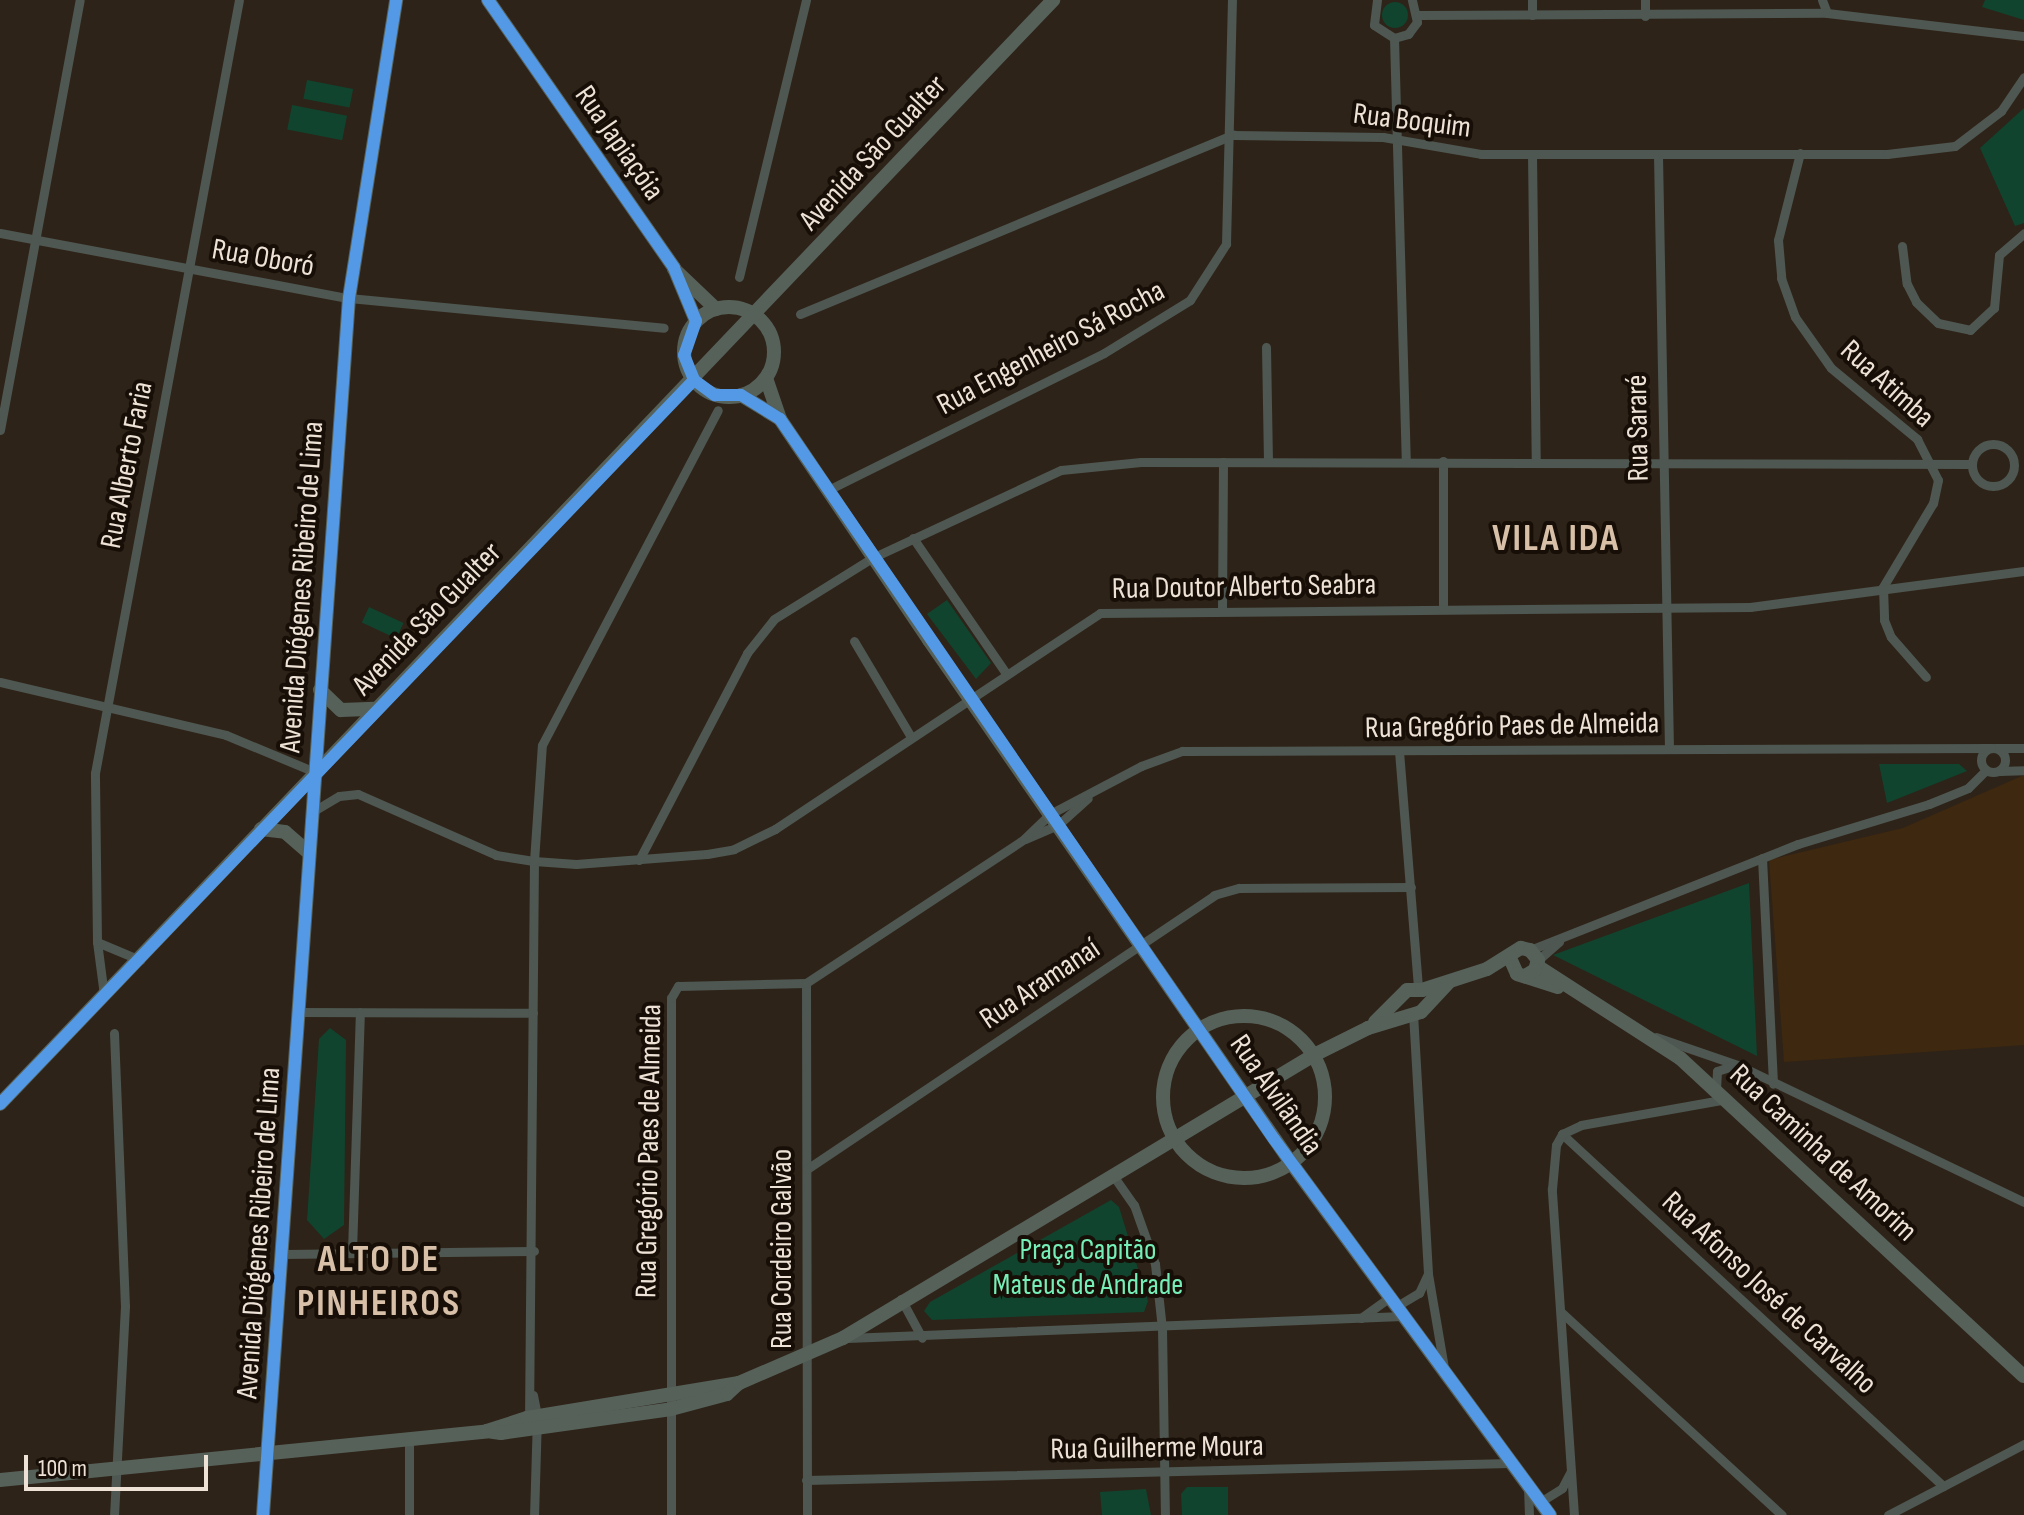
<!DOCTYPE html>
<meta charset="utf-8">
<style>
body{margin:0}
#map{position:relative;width:2024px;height:1515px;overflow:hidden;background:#2e2318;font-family:"Sofia Sans Condensed",sans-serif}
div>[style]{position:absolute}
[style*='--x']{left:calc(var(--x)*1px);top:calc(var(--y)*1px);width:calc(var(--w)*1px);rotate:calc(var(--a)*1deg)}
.built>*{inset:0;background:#3e2810}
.green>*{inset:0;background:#10442e;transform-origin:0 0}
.round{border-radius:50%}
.street>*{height:9px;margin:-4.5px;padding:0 4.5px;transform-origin:4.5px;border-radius:4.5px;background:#4e5751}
.street>.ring{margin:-4.5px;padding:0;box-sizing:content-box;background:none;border:9px solid #4e5751;border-radius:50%}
.secondary>*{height:14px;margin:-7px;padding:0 7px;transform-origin:7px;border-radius:7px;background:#56615a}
.secondary>.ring{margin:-7px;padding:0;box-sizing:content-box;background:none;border:14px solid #56615a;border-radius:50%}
.cycleway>*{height:12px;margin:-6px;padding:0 6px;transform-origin:6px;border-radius:6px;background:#5399e6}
span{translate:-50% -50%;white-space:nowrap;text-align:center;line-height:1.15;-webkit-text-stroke:8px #170f07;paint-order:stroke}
.street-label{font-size:30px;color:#eee2d6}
.park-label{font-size:30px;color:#75eeb7}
.district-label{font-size:38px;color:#d7bfa8;font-weight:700;letter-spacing:2px}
.scale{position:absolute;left:24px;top:1455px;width:184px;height:36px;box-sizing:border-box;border:4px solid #eee2d6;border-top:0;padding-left:10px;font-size:24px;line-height:28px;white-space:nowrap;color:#eee2d6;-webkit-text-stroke:6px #170f07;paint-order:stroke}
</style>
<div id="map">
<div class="built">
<i style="clip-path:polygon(2024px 775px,2024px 1045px,1784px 1062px,1769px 860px,1903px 828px)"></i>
</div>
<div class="green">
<i style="clip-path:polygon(1985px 0,2024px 0,2024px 20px,1982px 7px)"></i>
<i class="round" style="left:1382px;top:2px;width:26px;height:26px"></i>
<i style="left:307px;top:80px;width:47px;height:19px;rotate:11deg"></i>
<i style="left:292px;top:105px;width:56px;height:25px;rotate:11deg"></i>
<i style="clip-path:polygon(2024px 108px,2024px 223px,2015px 226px,1980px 148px)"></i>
<i style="clip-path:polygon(947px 600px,991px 663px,976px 679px,927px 614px)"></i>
<i style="left:369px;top:607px;width:38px;height:17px;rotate:25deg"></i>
<i style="clip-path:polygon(1879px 764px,1959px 764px,1967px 771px,1887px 803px)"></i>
<i style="clip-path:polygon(1749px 883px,1757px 1056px,1553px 955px)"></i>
<i style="clip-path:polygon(330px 1028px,346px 1040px,344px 1225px,324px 1239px,307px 1220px,319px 1039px)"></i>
<i style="clip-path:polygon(1111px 1200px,1119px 1207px,1148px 1301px,1144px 1312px,932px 1320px,924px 1311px,930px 1302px)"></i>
<i style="clip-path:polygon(1187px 1487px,1228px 1487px,1228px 1515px,1182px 1515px,1181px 1494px)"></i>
<i style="clip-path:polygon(1146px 1489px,1151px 1515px,1102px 1515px,1100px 1492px)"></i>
</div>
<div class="street">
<i style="--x:1377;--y:0;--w:25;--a:97"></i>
<i style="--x:1374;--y:25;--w:24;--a:33"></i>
<i style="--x:1394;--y:38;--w:15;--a:-16"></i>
<i style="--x:1408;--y:34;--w:15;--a:-53"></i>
<i style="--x:1417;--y:22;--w:23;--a:-103"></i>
<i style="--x:1532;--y:0;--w:15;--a:90"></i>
<i style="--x:1822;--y:0;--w:14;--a:69"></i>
<i style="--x:1418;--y:15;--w:409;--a:-0.3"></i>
<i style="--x:1827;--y:13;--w:198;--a:6.7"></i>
<i style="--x:1645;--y:16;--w:16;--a:-90"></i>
<i style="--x:1394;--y:38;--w:423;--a:88.4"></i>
<i style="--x:1800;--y:153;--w:90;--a:104.2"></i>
<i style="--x:1778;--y:240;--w:38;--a:85"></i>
<i style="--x:1781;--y:278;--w:41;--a:70.3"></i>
<i style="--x:1795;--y:317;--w:62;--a:54.8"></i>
<i style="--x:1831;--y:368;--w:112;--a:39.5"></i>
<i style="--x:1917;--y:439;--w:46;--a:62.9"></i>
<i style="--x:1938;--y:480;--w:24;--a:102"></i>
<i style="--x:1933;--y:503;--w:98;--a:120.8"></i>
<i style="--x:1883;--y:587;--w:33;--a:88"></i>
<i style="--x:1884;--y:620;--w:18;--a:68"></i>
<i style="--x:1891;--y:637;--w:53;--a:48.8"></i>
<i style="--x:1532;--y:154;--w:307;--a:89.3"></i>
<i style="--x:1658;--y:155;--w:593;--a:88.94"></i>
<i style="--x:0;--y:233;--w:355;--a:10.6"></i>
<i style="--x:349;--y:298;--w:316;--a:5.4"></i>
<i style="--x:1902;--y:246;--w:38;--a:83"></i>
<i style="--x:1907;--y:284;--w:20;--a:63"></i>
<i style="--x:1916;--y:302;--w:30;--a:44"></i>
<i style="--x:1938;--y:323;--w:33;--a:12"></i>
<i style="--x:1970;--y:330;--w:33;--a:-43"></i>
<i style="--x:1994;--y:308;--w:53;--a:-84.6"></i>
<i style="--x:1999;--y:255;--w:33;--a:-41"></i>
<i style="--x:739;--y:277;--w:285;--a:-76.4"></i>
<i style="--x:800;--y:314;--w:469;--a:-22.5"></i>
<i style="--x:1233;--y:135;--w:150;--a:0.8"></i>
<i style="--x:1383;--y:137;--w:99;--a:9.8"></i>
<i style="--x:1481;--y:154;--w:406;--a:0"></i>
<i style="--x:1887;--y:154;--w:68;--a:-6.7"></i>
<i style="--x:1955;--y:146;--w:58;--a:-37.3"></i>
<i style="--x:2001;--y:111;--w:41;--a:-55.9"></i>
<i style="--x:1266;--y:347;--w:115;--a:89"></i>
<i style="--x:0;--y:430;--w:437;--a:-79.5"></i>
<i class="ring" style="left:1972px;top:444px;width:33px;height:33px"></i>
<i style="--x:826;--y:491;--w:310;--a:-26.4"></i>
<i style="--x:1104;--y:353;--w:101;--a:-31.6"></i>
<i style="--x:1190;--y:300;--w:67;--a:-57.3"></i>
<i style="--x:1226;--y:244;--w:244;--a:-88.6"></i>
<i style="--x:913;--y:538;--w:163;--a:55.5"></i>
<i style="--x:1222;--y:609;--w:147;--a:-89.6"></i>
<i style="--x:1443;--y:609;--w:148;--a:-90"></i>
<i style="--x:854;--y:641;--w:112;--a:59.3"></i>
<i style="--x:0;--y:682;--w:232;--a:13.2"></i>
<i style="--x:226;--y:735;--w:96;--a:22.6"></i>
<i class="ring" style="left:1981px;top:748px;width:15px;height:15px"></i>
<i style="--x:1996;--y:748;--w:28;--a:0"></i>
<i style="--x:1399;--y:751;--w:238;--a:85.4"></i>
<i style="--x:2000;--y:771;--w:24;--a:-2"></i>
<i style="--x:312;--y:812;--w:31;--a:-31"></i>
<i style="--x:339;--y:796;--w:19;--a:-6"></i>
<i style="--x:358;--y:794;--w:151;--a:23.8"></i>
<i style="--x:496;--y:855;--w:38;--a:9"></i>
<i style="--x:534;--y:861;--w:42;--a:4.1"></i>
<i style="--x:576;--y:864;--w:131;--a:-4.4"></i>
<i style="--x:707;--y:854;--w:27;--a:-10"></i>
<i style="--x:734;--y:849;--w:46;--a:-26"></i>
<i style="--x:775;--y:829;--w:390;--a:-33.6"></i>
<i style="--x:1100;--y:613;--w:650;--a:-0.53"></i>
<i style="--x:1750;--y:607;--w:276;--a:-7.5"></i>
<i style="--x:1025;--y:839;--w:36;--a:-23"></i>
<i style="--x:1058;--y:825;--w:40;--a:-42"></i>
<i style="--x:1762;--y:858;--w:226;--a:87.2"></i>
<i style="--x:639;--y:860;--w:233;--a:-62.4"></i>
<i style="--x:747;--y:653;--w:43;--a:-51.5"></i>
<i style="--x:774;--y:619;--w:115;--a:-31.9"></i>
<i style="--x:872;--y:558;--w:208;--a:-25"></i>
<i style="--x:1061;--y:470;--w:80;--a:-5.7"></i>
<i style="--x:1141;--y:462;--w:831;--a:0.14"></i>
<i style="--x:97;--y:942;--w:47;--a:22.7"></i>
<i style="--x:1530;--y:950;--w:288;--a:-21.6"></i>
<i style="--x:1798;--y:844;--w:137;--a:-17"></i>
<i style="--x:1929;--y:804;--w:42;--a:-22.3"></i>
<i style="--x:1968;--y:788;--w:25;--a:-45"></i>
<i style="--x:1538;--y:960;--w:28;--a:-41"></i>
<i style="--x:806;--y:983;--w:532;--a:89.89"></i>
<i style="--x:104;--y:995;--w:53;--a:-97.5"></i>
<i style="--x:97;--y:942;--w:169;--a:-90.7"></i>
<i style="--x:95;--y:773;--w:786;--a:-79.45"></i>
<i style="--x:298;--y:1012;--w:235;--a:0.2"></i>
<i style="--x:1413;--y:1013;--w:261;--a:86.7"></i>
<i style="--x:1428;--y:1274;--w:95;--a:80.3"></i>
<i style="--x:114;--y:1033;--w:273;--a:87.7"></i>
<i style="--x:125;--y:1306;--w:209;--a:93"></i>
<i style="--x:1656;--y:1037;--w:87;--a:18.9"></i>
<i style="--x:1738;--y:1065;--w:317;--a:25.6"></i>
<i style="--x:1716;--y:1090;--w:19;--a:-87"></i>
<i style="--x:1717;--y:1071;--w:19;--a:-18"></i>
<i style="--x:1562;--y:1134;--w:519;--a:42.73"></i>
<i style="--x:807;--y:1169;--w:491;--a:-33.9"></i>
<i style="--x:1214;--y:895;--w:26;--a:-16"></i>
<i style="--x:1239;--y:888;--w:172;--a:-0.3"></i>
<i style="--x:1112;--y:1174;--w:38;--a:55"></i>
<i style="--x:1134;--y:1205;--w:63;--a:70.4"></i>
<i style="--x:1155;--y:1264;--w:64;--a:83.8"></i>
<i style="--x:1162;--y:1328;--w:187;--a:89.1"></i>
<i style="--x:352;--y:1251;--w:239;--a:-88.1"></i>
<i style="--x:284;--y:1254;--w:250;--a:-0.7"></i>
<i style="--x:901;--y:1299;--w:44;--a:61.7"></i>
<i style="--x:1397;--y:1306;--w:26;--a:-31"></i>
<i style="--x:1419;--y:1293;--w:21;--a:-65"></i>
<i style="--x:1561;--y:1312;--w:300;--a:42.6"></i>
<i style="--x:1361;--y:1318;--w:36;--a:-36"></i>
<i style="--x:847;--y:1338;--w:556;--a:-2.27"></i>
<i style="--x:533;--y:1395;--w:21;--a:79"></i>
<i style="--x:537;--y:1416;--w:99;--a:91.7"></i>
<i style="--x:529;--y:1421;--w:560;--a:-89.49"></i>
<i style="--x:534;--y:861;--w:116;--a:-86.1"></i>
<i style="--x:542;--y:745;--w:378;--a:-62.3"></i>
<i style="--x:409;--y:1439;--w:76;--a:90"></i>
<i style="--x:806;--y:1480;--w:704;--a:-1.38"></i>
<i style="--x:1528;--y:1487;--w:28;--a:88"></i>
<i style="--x:1540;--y:1502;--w:26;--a:-32"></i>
<i style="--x:1562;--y:1488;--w:19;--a:-62"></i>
<i style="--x:671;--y:1515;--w:517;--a:-90"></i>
<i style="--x:671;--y:998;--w:14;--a:-60"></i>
<i style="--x:678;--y:986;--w:128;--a:-1.3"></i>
<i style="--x:806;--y:983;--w:261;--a:-33.4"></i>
<i style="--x:1024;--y:839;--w:36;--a:-44"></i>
<i style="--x:1050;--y:814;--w:103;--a:-27.8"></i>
<i style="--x:1141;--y:766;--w:44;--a:-20.1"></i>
<i style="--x:1182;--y:751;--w:809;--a:-0.21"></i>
<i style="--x:1574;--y:1515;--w:327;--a:-93.9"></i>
<i style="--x:1552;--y:1189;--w:44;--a:-84.8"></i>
<i style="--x:1556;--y:1145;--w:13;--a:-61"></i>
<i style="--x:1562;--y:1134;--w:21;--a:-25"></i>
<i style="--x:1581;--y:1125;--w:148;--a:-10.1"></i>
<i style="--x:1888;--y:1515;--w:153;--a:-27.6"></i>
</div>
<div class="secondary">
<i style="--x:488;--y:0;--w:326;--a:55.2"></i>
<i style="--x:674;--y:268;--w:57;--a:67.5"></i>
<i style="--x:674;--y:269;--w:58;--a:43.6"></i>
<i class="ring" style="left:684px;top:307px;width:76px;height:76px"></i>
<i style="--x:766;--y:378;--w:43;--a:71.1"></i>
<i style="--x:780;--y:419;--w:267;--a:56"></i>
<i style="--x:929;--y:640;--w:637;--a:55.29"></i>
<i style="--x:1292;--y:1164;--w:436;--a:53.7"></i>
<i style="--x:741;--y:395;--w:46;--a:31.6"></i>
<i style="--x:320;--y:690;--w:29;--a:44"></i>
<i style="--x:341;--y:710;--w:34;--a:-2"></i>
<i style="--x:261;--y:829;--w:24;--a:7"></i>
<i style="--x:285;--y:832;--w:32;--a:41"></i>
<i style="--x:1510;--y:958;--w:17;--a:66"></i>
<i style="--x:1517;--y:974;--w:43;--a:17.6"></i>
<i style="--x:1537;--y:966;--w:170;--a:32.8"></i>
<i style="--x:1680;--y:1058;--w:468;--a:42.8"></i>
<i class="ring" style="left:1163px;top:1016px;width:148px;height:148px"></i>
<i style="--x:1375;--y:1022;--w:45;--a:-45"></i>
<i style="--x:1407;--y:990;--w:15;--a:0"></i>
<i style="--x:1422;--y:990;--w:68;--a:-17.9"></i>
<i style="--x:1487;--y:969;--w:40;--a:-32"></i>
<i style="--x:1521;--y:948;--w:9;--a:13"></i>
<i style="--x:1530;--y:950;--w:13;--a:51"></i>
<i style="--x:1538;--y:960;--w:10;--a:107"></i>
<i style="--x:1535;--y:970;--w:12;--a:149"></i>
<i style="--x:0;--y:1104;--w:1526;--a:-46.35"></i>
<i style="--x:487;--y:1431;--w:42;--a:-18"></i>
<i style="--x:527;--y:1418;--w:215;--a:-9.4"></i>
<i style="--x:0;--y:1480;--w:489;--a:-5.7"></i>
<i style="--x:487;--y:1431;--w:14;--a:8"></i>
<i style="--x:501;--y:1433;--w:172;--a:-8"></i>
<i style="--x:671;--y:1409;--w:58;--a:-15"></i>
<i style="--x:727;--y:1394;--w:16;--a:-43"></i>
<i style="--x:739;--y:1383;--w:113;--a:-23.4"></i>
<i style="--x:843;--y:1338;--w:549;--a:-31"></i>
<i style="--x:1314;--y:1055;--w:60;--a:-26.6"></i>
<i style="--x:1368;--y:1028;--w:55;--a:-16.8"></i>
<i style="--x:1421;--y:1012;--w:40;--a:-47"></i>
<i style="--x:263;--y:1515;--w:1220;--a:-85.96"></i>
<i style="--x:349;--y:298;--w:302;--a:-81"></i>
</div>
<div class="cycleway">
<i style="--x:488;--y:0;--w:326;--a:55.2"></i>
<i style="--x:674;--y:268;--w:57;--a:67.5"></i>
<i style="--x:696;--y:321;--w:36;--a:109"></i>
<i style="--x:684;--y:355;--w:27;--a:68"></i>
<i style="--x:694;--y:380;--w:26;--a:36"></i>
<i style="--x:715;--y:395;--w:26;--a:0"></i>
<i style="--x:741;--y:395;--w:46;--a:31.6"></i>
<i style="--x:780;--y:419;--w:873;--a:55.55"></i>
<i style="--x:1274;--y:1139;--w:466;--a:53.7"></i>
<i style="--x:0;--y:1104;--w:1003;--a:-46.21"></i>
<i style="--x:263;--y:1515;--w:1220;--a:-85.96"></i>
<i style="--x:349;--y:298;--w:302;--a:-81"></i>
</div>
<div class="street-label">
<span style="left:1412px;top:121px;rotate:7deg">Rua Boquim</span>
<span style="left:619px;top:143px;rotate:55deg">Rua Japiaçóia</span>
<span style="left:873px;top:153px;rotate:-47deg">Avenida São Gualter</span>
<span style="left:263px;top:258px;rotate:10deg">Rua Oboró</span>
<span style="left:1051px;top:348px;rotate:-28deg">Rua Engenheiro Sá Rocha</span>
<span style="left:1887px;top:384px;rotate:42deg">Rua Atimba</span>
<span style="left:1638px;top:428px;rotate:-91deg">Rua Sararé</span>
<span style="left:127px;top:465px;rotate:-79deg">Rua Alberto Faria</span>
<span style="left:302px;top:587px;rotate:-86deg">Avenida Diógenes Ribeiro de Lima</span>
<span style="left:1244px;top:587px;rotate:-1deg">Rua Doutor Alberto Seabra</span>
<span style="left:427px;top:619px;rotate:-46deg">Avenida São Gualter</span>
<span style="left:1512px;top:726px;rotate:-1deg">Rua Gregório Paes de Almeida</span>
<span style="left:1040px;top:984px;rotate:-34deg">Rua Aramanaí</span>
<span style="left:1276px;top:1095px;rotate:55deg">Rua Alvilândia</span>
<span style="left:649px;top:1151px;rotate:-89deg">Rua Gregório Paes de Almeida</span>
<span style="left:1823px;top:1153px;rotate:43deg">Rua Caminha de Amorim</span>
<span style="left:259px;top:1233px;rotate:-86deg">Avenida Diógenes Ribeiro de Lima</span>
<span style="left:782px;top:1249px;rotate:-90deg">Rua Cordeiro Galvão</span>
<span style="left:1769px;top:1293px;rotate:43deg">Rua Afonso José de Carvalho</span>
<span style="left:1157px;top:1448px;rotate:-1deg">Rua Guilherme Moura</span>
</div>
<div class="park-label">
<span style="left:1088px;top:1267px">Praça Capitão<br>Mateus de Andrade</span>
</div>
<div class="district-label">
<span style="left:1556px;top:539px">VILA IDA</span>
<span style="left:379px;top:1282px">ALTO DE<br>PINHEIROS</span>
</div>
<div class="scale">100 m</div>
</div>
